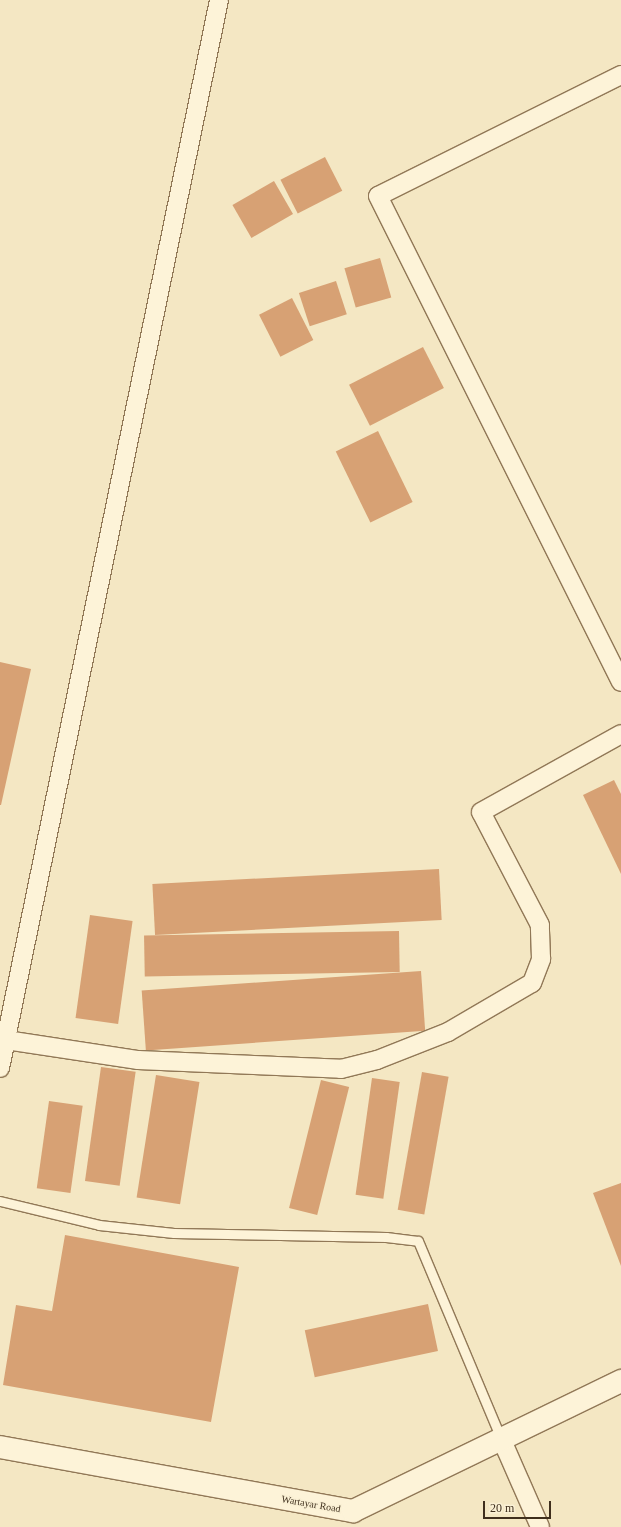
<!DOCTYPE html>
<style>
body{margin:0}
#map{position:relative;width:621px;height:1527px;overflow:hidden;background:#f4e7c3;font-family:"Times New Roman",serif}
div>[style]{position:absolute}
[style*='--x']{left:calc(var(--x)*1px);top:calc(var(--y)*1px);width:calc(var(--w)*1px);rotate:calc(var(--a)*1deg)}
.building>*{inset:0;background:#d7a174;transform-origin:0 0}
.roads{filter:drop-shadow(1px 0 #917857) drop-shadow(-1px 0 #917857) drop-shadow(0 1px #917857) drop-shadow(0 -1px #917857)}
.service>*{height:9px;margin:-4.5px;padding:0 4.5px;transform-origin:4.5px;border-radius:4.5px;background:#fdf3d8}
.minor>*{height:18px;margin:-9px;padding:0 9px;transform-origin:9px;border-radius:9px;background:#fdf3d8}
.tertiary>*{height:22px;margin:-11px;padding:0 11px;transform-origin:11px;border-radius:11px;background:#fdf3d8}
span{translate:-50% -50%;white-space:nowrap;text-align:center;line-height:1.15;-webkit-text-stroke:3px #faf0d4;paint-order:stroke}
.street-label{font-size:10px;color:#3f2f1d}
.scale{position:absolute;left:483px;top:1501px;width:68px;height:18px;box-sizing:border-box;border:2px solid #3f2f1d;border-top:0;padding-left:5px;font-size:12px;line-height:14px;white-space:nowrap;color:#3f2f1d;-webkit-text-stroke:3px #faf0d4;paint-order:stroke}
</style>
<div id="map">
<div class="building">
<i style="left:325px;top:157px;width:38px;height:50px;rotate:63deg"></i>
<i style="left:274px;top:181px;width:38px;height:48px;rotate:60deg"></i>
<i style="left:380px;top:258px;width:41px;height:37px;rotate:74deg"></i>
<i style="left:336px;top:281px;width:35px;height:39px;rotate:72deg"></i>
<i style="left:292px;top:298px;width:47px;height:37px;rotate:63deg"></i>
<i style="left:423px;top:347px;width:46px;height:83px;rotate:63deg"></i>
<i style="left:378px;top:431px;width:79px;height:47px;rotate:64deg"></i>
<i style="clip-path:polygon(0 662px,31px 669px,1px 805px,0 805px)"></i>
<i style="clip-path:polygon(614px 780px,621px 794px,621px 874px,583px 795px)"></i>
<i style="left:439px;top:869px;width:51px;height:287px;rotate:87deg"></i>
<i style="left:90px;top:915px;width:43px;height:104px;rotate:8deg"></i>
<i style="left:399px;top:931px;width:41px;height:255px;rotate:89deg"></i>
<i style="left:421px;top:971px;width:60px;height:280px;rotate:86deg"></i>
<i style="left:101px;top:1067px;width:35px;height:115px;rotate:8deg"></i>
<i style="left:422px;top:1072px;width:27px;height:140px;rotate:10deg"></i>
<i style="left:156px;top:1075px;width:44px;height:124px;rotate:9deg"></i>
<i style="left:372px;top:1078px;width:28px;height:118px;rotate:8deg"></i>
<i style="left:321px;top:1080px;width:29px;height:132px;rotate:14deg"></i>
<i style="left:49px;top:1101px;width:34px;height:88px;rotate:8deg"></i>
<i style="clip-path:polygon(621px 1183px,621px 1266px,593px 1193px)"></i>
<i style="clip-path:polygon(65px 1235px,239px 1267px,211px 1422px,3px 1385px,16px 1305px,52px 1311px)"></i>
<i style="left:428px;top:1304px;width:48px;height:126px;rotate:78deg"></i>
</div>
<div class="roads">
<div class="service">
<i style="--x:0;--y:1201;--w:102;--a:13.6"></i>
<i style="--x:99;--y:1225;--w:75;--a:6.1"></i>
<i style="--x:174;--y:1233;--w:212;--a:1.1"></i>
<i style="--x:386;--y:1237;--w:32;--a:7"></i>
<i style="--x:418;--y:1241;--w:214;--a:67.2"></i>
</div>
<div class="minor">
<i style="--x:621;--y:75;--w:271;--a:153.5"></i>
<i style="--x:378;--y:196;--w:543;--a:63.43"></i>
<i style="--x:6;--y:1040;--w:134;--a:8.6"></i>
<i style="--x:138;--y:1060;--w:203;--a:2.5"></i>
<i style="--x:341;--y:1069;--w:37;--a:-14"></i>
<i style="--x:377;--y:1060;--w:76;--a:-21.5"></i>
<i style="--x:448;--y:1032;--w:97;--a:-30.3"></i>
<i style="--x:532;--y:983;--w:26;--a:-69"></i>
<i style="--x:541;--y:959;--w:34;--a:-92"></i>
<i style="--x:540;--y:925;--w:127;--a:-117.6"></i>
<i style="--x:481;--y:812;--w:160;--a:-29.1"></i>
<i style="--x:0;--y:1068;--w:1090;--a:-78.41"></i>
<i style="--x:501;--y:1438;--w:97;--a:66.3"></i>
</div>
<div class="tertiary">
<i style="--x:0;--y:1447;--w:359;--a:10.3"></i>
<i style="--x:353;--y:1511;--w:298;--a:-25.9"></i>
</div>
</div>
<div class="street-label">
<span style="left:311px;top:1504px;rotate:10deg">Wartayar Road</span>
</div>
<div class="scale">20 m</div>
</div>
